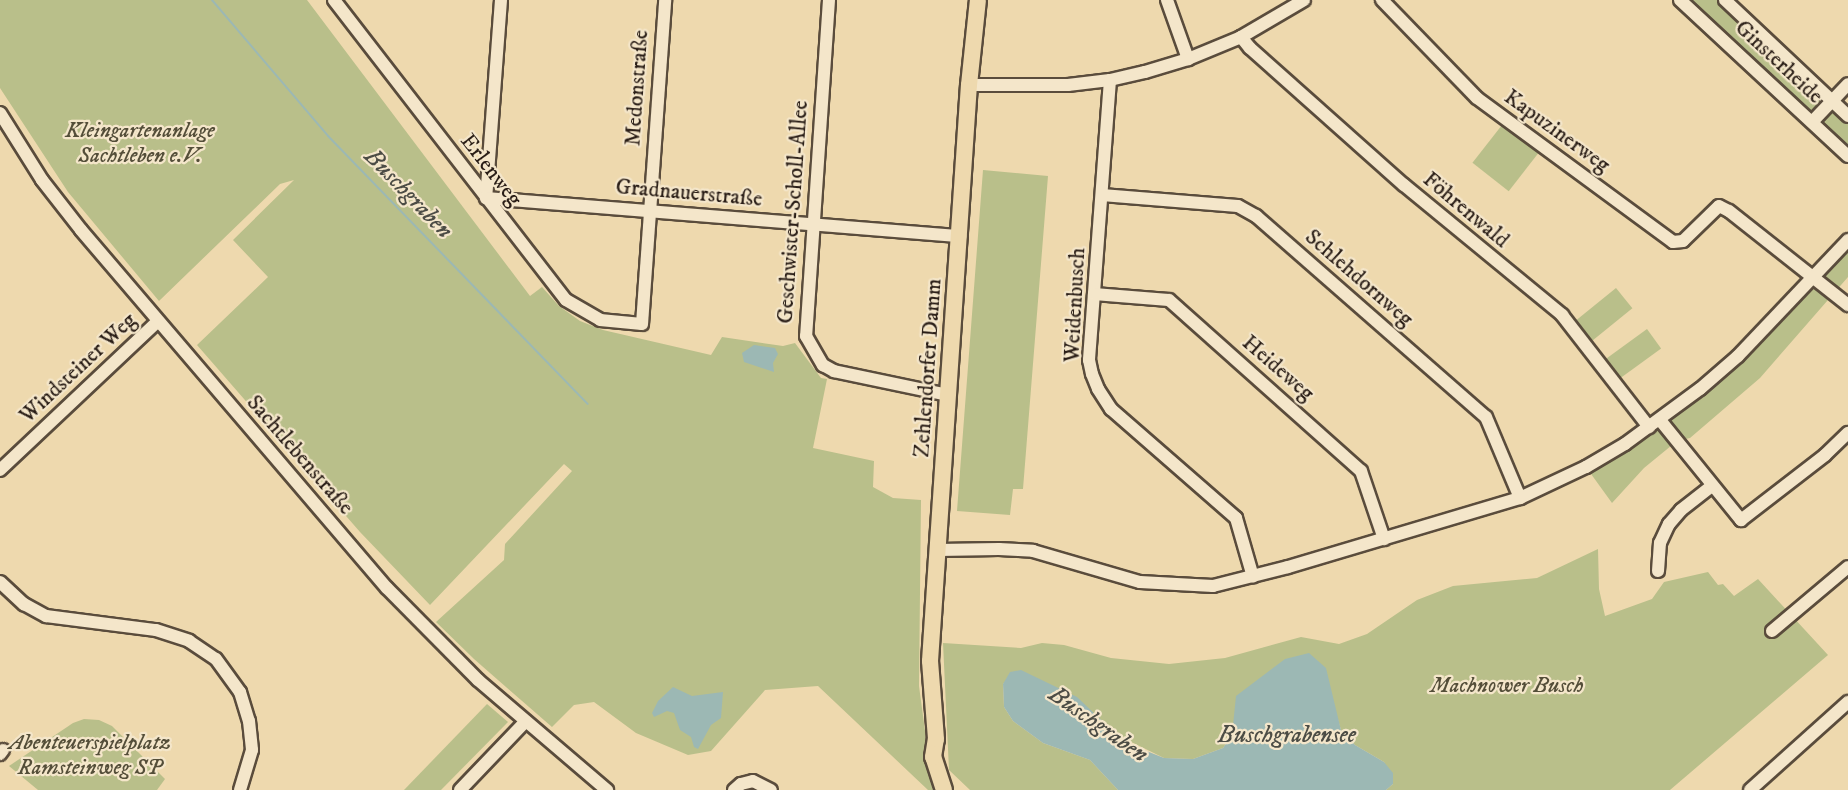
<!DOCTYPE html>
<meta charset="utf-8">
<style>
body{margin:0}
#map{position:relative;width:1848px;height:790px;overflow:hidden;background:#eed9ae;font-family:"IM FELL DW Pica",serif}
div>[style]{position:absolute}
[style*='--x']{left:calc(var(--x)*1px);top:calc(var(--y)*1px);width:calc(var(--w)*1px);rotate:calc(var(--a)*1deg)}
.green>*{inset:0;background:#b9bf8a;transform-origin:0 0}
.water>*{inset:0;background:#9cb8b4}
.stream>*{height:2px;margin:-1px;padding:0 1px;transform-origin:1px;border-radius:1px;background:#9cb8b4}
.roads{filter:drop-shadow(2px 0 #5a4c3c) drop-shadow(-2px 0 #5a4c3c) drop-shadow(0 2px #5a4c3c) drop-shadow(0 -2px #5a4c3c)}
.minor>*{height:12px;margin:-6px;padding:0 6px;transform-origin:6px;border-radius:6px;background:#f4e6ca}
.major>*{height:16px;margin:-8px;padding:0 8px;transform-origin:8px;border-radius:8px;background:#eed9ae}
span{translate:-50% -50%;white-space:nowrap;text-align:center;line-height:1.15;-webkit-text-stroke:4.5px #f4e6ca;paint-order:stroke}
.street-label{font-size:22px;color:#291d16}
.park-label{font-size:22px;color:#544e39;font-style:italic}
.water-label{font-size:24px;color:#4c4c45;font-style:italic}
</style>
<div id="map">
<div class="green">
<i style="clip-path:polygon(0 0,307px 0,530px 296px,542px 287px,559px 306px,580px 321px,603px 330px,711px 355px,722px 337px,783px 346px,795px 343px,821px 378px,827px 379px,813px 448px,874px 461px,873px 487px,893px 498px,921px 500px,919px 686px,933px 790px,928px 790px,818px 686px,765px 690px,711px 751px,688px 755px,636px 733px,594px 702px,574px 705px,552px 727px,474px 659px,436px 622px,504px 560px,505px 544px,572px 471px,564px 464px,430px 605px,360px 532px,197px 345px,268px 277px,233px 240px,294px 180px,280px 184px,159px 301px,68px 192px,0 88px)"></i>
<i style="clip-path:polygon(1680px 0,1725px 0,1848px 116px,1848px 156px)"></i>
<i style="left:1502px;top:125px;width:46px;height:48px;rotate:38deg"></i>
<i style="clip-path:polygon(983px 170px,1048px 176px,1023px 489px,1013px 489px,1010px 515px,957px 511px)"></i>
<i style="clip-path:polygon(1848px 240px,1848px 277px,1760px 378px,1690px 438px,1677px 441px,1644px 468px,1612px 503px,1586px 467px,1700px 389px)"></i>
<i style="left:1616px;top:288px;width:26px;height:52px;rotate:51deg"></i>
<i style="left:1647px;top:329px;width:24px;height:51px;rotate:54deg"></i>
<i style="clip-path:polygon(1598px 549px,1599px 589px,1605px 616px,1652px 599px,1664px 582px,1708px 572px,1718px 585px,1723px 584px,1734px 596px,1758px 579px,1828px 655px,1670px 790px,1386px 790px,1393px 784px,1384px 762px,1355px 745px,1341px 730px,1333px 703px,1235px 719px,1232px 735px,1223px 748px,1193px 759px,1164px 758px,1117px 735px,1104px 723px,1007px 681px,1003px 684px,1004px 707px,1013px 721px,1043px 743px,1090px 760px,1118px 790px,970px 790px,949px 770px,943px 643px,1021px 648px,1042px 643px,1064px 645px,1111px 658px,1169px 664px,1225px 658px,1301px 637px,1339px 644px,1367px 634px,1417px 600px,1453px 586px,1537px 578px)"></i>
<i style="clip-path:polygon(487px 704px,508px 722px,441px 790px,404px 790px)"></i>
<i style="clip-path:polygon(84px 719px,99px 720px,112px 726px,165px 779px,157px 790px,38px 790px,9px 766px,73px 723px)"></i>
</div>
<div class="water">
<i style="clip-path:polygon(754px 345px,775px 348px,778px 354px,773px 363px,774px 372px,744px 362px,742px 353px)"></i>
<i style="clip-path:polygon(1309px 653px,1326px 668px,1341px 730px,1355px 745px,1384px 762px,1393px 773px,1393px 784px,1386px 790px,1118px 790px,1090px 760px,1043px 743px,1013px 721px,1004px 707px,1003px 684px,1010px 672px,1021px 670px,1077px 697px,1117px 735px,1139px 748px,1164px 758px,1193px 759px,1223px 748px,1232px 735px,1236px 696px,1285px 659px)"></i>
<i style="clip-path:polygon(673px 687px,692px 696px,723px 692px,721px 718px,711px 725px,698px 749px,694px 747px,691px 737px,680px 730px,674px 713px,667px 711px,654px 717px,652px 713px,658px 701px)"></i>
</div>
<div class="stream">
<i style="--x:212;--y:0;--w:179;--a:49.5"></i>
<i style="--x:328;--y:136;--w:373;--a:45.9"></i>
</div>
<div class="roads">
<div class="minor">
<i style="--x:334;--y:0;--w:379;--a:52.3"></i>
<i style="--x:566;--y:300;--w:39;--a:30"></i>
<i style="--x:600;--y:320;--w:42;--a:5.4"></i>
<i style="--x:642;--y:324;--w:325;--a:-85.9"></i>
<i style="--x:501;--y:0;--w:199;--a:94.3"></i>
<i style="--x:486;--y:198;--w:476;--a:4.6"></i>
<i style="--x:829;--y:0;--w:337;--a:93.9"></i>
<i style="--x:806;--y:336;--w:34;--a:60"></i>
<i style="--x:823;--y:365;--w:13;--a:29"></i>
<i style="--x:834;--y:371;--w:116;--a:11.9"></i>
<i style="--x:1167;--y:0;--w:63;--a:70.4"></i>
<i style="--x:1382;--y:0;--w:136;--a:45.9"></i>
<i style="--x:1477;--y:98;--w:243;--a:36.3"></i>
<i style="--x:1673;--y:242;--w:10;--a:-6"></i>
<i style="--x:1683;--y:241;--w:50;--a:-44.2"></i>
<i style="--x:1719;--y:206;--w:11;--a:27"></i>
<i style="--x:1729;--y:211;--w:152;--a:38.3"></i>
<i style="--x:1680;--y:0;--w:229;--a:42.9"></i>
<i style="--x:1725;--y:0;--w:169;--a:43.3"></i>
<i style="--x:1241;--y:37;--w:14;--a:51"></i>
<i style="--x:1250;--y:48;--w:206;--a:41.7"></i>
<i style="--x:1404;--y:185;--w:205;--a:39.4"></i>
<i style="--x:1562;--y:315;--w:142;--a:52.2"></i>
<i style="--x:1110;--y:80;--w:281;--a:94.3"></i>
<i style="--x:1089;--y:360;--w:14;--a:78"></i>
<i style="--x:1092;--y:374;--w:16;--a:68"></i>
<i style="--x:1098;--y:389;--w:24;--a:57"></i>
<i style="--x:1111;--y:409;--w:166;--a:41.1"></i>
<i style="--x:1236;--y:518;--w:61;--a:73.9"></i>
<i style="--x:969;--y:85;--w:99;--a:0"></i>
<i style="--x:1068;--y:85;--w:42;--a:-6.8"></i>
<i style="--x:1110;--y:80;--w:36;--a:-13"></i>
<i style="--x:1145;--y:72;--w:45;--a:-16.8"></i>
<i style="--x:1188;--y:59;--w:57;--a:-22.5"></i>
<i style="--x:1241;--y:37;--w:73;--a:-30.4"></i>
<i style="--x:0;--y:113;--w:79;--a:57.9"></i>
<i style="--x:42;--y:180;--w:63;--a:52"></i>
<i style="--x:81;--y:230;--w:471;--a:49.5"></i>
<i style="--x:387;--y:588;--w:129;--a:45.3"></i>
<i style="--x:478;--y:680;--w:170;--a:40.5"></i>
<i style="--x:1812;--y:122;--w:52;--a:-46.5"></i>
<i style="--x:1102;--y:195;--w:136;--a:4.6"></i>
<i style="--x:1238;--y:206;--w:21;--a:29"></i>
<i style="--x:1256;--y:216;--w:305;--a:41.2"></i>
<i style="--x:1486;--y:417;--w:88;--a:67.2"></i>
<i style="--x:1094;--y:294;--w:75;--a:4.6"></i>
<i style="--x:1169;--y:300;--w:257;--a:41.7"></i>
<i style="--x:1361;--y:471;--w:72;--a:71.3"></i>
<i style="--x:1660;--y:420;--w:129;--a:51"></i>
<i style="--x:1741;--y:520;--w:106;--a:-37.7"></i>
<i style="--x:1825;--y:455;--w:32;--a:-44"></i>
<i style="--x:0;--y:470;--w:217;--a:-43.3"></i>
<i style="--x:938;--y:550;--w:61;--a:-0.9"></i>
<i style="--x:999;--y:549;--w:34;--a:3"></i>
<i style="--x:1033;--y:551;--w:111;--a:16.2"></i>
<i style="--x:1140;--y:582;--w:73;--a:3.1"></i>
<i style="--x:1213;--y:586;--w:77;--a:-14.2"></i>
<i style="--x:1288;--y:567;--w:242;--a:-16.6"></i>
<i style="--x:1520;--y:498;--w:73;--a:-25.2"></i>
<i style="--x:1586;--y:467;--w:45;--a:-30.5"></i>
<i style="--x:1625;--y:444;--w:93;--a:-36.3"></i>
<i style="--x:1700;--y:389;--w:50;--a:-41"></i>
<i style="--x:1738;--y:356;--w:160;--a:-46.5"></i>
<i style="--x:1658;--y:571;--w:28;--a:-86"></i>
<i style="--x:1660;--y:543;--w:21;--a:-65"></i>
<i style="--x:1669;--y:524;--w:18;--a:-49"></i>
<i style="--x:1681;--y:510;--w:39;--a:-38"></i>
<i style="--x:0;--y:582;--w:33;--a:43"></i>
<i style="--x:24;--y:604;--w:25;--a:29"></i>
<i style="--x:46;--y:616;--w:111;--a:7.3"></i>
<i style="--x:156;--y:630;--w:35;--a:18"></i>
<i style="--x:189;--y:641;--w:32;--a:34"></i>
<i style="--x:216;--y:659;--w:41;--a:54"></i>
<i style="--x:240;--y:692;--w:30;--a:73"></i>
<i style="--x:249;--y:721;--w:29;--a:84"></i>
<i style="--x:252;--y:750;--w:42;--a:106.7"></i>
<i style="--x:1772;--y:631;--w:99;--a:-40.1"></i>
<i style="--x:0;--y:754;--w:5;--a:-53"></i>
<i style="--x:460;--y:790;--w:95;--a:-46.3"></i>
<i style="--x:734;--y:790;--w:9;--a:-41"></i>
<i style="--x:741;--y:784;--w:12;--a:-14"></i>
<i style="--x:753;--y:781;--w:20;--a:27"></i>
<i style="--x:1750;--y:790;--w:132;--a:-41.9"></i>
</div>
<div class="major">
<i style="--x:944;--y:790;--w:35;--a:-108"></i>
<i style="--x:933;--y:757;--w:18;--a:-81"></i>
<i style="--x:936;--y:739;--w:78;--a:-94.4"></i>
<i style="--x:930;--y:661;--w:577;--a:-86.13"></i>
<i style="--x:969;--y:85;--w:85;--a:-84"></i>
</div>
</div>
<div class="street-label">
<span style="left:1779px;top:62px;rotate:43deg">Ginsterheide</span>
<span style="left:637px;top:88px;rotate:-86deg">Medonstraße</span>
<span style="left:1557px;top:131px;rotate:36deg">Kapuzinerweg</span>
<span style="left:491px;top:170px;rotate:52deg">Erlenweg</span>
<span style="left:689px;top:193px;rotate:5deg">Gradnauerstraße</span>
<span style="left:1466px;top:210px;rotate:40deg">Föhrenwald</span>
<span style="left:793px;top:212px;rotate:-86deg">Geschwister-Scholl-Allee</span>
<span style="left:1359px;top:278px;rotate:41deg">Schlehdornweg</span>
<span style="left:1075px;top:305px;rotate:-87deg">Weidenbusch</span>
<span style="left:78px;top:368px;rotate:-43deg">Windsteiner Weg</span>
<span style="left:928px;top:368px;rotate:-86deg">Zehlendorfer Damm</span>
<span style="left:1278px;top:368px;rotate:41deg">Heideweg</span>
<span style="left:300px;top:455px;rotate:49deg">Sachtlebenstraße</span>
</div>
<div class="park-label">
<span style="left:140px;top:143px">Kleingartenanlage<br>Sachtleben e.V.</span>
<span style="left:1507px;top:686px">Machnower Busch</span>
<span style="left:90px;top:755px">Abenteuerspielplatz<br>Ramsteinweg SP</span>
</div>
<div class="water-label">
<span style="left:408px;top:194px;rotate:46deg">Buschgraben</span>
<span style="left:1098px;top:725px;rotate:35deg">Buschgraben</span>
<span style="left:1287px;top:736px">Buschgrabensee</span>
</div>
</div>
